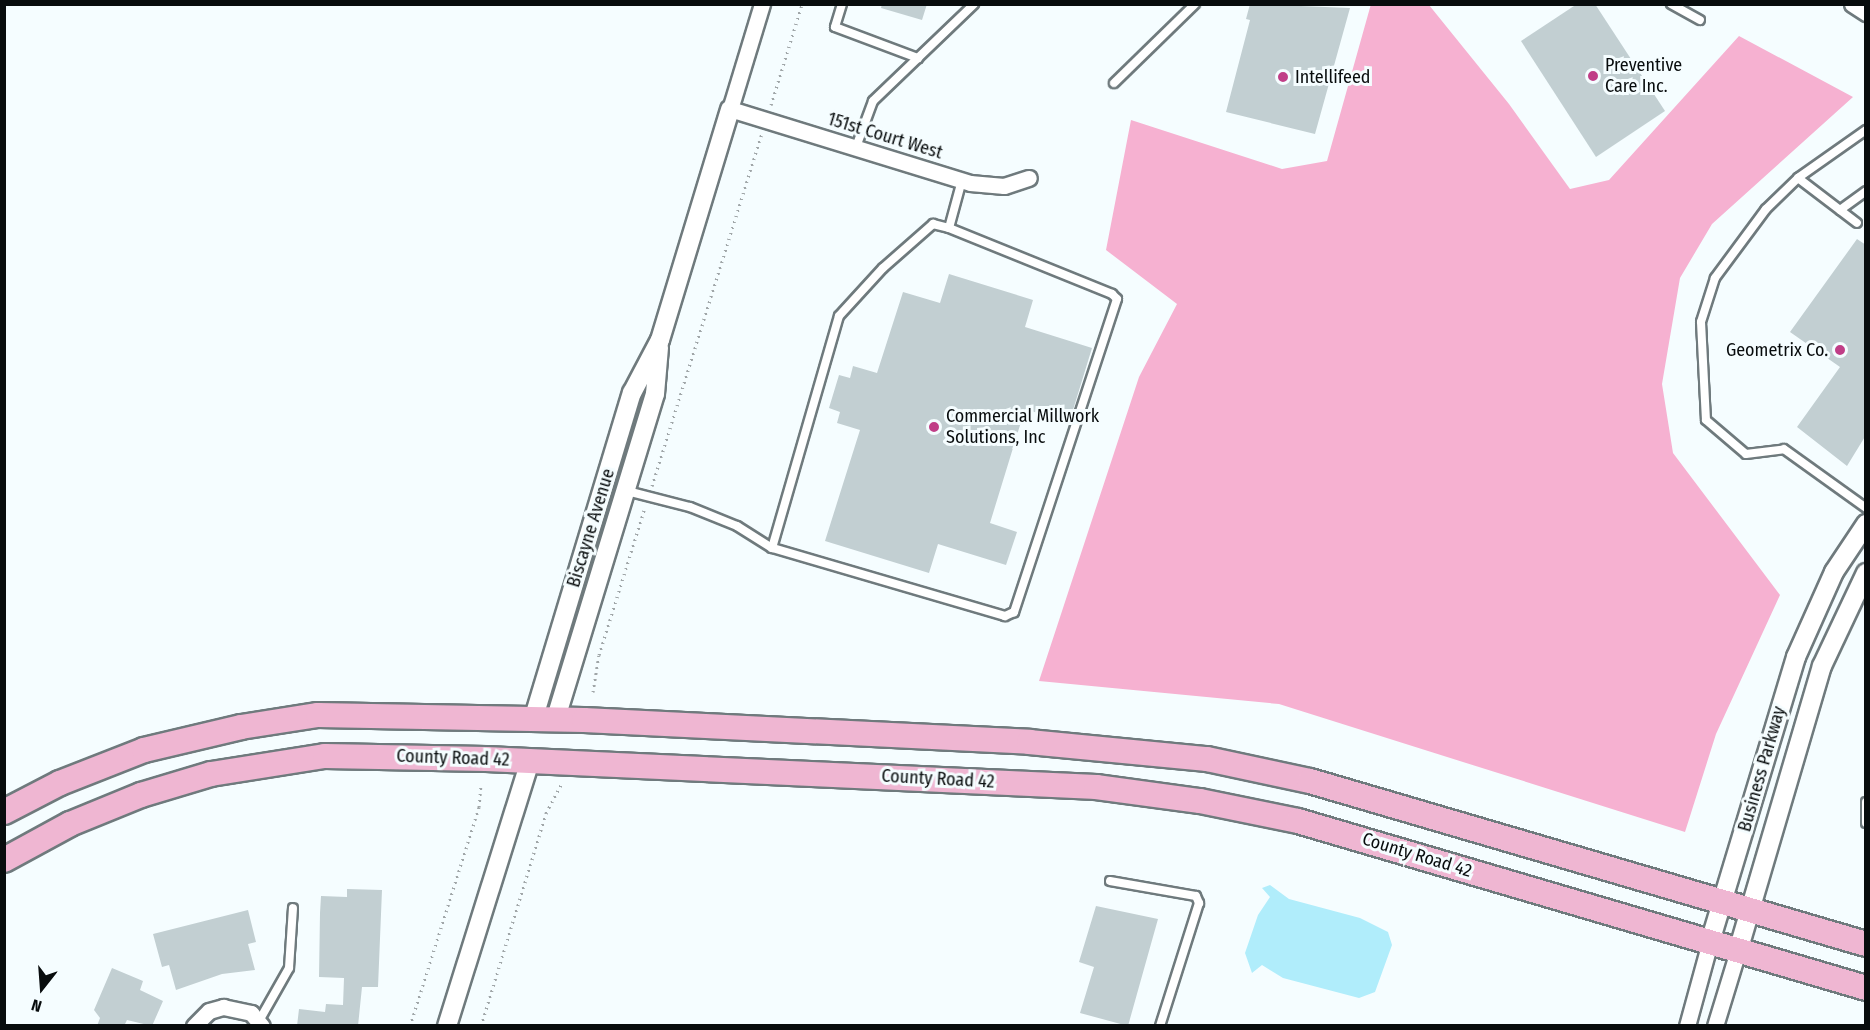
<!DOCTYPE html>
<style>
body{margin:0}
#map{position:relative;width:1870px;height:1030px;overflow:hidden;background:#f5fdff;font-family:"Fira Sans Condensed",sans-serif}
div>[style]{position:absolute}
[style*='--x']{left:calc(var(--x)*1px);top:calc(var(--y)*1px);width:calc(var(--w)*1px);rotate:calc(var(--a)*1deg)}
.green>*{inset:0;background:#f6b1d1}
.water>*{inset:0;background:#b0edfb}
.building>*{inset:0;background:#c2cfd2}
.path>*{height:3px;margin-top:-1.5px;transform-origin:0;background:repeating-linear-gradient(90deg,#a0a6a8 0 1.5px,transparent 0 6px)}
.roads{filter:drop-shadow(2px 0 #6f7a7d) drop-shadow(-2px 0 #6f7a7d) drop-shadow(0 2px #6f7a7d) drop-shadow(0 -2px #6f7a7d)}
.service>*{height:8px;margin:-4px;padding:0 4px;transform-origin:4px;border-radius:4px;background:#fff}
.minor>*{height:15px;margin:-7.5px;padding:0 7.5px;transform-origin:7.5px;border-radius:7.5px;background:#fff}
.tertiary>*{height:18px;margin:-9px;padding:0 9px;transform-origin:9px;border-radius:9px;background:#fff}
.trunk>*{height:24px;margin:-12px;padding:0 12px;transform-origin:12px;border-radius:12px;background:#efb6d2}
.dots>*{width:16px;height:16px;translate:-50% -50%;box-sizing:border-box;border:3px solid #f5fdff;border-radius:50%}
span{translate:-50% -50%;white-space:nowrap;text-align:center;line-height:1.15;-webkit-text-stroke:6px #f5fdff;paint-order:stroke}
.poi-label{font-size:18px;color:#080c0d}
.left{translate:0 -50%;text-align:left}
.right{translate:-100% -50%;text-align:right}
.street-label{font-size:18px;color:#080c0d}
.frame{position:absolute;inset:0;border:6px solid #080c0d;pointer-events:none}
.north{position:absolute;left:12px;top:958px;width:60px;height:60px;-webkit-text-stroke:4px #f5fdff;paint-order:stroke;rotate:197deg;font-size:16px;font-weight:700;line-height:24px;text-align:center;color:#080c0d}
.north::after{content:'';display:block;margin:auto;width:21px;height:27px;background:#080c0d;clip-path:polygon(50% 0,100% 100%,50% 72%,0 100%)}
</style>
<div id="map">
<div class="green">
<i style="clip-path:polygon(1371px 4px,1429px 5px,1509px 104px,1570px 189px,1609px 180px,1739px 36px,1853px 97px,1712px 224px,1680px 278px,1662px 384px,1673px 453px,1780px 595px,1716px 734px,1685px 832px,1279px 704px,1039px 681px,1139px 377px,1177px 304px,1106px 250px,1131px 120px,1282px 169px,1327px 161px)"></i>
</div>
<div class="water">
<i style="clip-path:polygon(1270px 885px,1289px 899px,1360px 918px,1388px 932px,1392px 945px,1375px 992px,1359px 998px,1283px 978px,1262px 965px,1252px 973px,1245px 953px,1258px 915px,1270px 897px,1262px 888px)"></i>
</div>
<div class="building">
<i style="clip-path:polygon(882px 4px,927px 4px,922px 20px,881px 8px)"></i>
<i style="clip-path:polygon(1250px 4px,1350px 8px,1315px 134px,1226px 112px,1250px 20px,1246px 19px)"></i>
<i style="clip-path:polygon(1577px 4px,1595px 4px,1665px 111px,1596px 157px,1521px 41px)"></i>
<i style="clip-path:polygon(1857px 239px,1866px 245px,1866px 435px,1847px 466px,1797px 427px,1840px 367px,1790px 332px)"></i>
<i style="clip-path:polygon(949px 274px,1033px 300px,1025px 327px,1092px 348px,1069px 423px,1025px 409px,990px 523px,1017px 532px,1006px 565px,938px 544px,929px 573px,825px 541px,860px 430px,837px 423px,840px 412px,829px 408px,839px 375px,850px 378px,853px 366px,877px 373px,903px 292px,940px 303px)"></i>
<i style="clip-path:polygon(347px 889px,382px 890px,378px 987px,362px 987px,358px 1026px,297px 1026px,299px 1009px,325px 1012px,326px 1004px,343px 1005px,344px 978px,319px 977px,320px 913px,321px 896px,347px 897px)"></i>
<i style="clip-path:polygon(1096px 906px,1158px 919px,1128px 1026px,1080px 1013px,1094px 967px,1079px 962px)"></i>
<i style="clip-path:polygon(248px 910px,256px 942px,248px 944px,255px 970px,222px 974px,176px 990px,169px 965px,162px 967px,153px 934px)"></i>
<i style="clip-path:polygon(112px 968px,143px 981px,140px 990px,163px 1001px,152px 1026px,127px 1020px,124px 1026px,97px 1026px,100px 1018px,94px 1010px)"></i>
</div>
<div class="path">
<i style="--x:771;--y:105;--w:106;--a:-72.9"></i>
<i style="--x:652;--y:486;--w:368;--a:-72.7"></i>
<i style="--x:593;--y:692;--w:37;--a:-81"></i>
<i style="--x:599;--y:655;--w:155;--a:-72.7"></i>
<i style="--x:410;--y:1026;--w:230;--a:-72.5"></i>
<i style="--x:479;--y:807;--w:21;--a:-85"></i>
<i style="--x:481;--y:1026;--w:223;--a:-73"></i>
<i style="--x:546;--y:813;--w:34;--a:-62"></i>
</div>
<div class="roads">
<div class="service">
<i style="--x:842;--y:4;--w:24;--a:107"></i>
<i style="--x:835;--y:27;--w:89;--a:20.5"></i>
<i style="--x:1671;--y:4;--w:33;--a:29"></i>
<i style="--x:1114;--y:83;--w:113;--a:-44.3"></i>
<i style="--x:1866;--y:130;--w:83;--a:144.8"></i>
<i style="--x:1798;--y:178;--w:45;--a:135.9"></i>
<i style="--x:1766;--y:209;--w:86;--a:126.5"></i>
<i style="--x:1715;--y:278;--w:46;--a:107.7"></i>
<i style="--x:1701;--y:322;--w:98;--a:87.1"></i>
<i style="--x:1706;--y:420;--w:52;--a:40.4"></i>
<i style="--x:1746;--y:454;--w:38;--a:-7"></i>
<i style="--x:1784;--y:449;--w:101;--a:35.7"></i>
<i style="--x:856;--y:147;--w:49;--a:-69.7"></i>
<i style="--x:873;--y:101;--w:140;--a:-43.8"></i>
<i style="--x:1798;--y:178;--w:74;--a:37.3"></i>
<i style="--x:1840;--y:210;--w:32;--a:-36"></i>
<i style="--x:949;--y:228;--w:176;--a:22"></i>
<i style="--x:1112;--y:294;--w:7;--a:45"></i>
<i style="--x:1117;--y:299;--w:330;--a:108.2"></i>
<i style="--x:1014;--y:612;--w:10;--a:156"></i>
<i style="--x:1005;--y:616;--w:243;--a:-163.7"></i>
<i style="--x:772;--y:548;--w:241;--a:-73.9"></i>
<i style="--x:839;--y:316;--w:65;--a:-47.5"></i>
<i style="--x:883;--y:268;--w:67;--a:-41.3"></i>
<i style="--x:933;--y:224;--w:16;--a:14"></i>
<i style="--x:949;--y:228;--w:50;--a:-74.8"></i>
<i style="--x:627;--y:491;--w:65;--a:14.3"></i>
<i style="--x:690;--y:507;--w:51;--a:22"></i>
<i style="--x:737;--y:526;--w:41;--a:32.2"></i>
<i style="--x:1866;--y:802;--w:21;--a:90"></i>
<i style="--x:1110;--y:881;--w:87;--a:9.9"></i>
<i style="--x:1196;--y:896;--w:8;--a:67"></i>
<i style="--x:1199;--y:903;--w:129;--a:107.6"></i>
<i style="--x:259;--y:1021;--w:61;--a:-60.5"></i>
<i style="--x:289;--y:968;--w:60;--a:-86.2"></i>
</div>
<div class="minor">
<i style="--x:762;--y:4;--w:110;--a:106.9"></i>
<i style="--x:730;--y:109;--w:251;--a:17.1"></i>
<i style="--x:970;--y:183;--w:34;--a:5"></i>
<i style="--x:1004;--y:186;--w:26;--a:-18"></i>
<i style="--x:1852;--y:4;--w:17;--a:33"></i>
<i style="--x:194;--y:1026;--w:21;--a:-45"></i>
<i style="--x:209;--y:1011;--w:15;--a:-16"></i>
<i style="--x:223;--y:1007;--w:29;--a:12"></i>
<i style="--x:251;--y:1013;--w:17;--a:50"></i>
<i style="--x:1687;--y:1026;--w:87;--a:-74.7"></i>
<i style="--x:1715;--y:1026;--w:78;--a:-73"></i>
</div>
<div class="tertiary">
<i style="--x:533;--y:720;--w:342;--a:-73.2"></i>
<i style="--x:632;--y:393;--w:60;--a:-62.2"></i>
<i style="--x:660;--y:340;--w:241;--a:-73.1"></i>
<i style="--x:555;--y:721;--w:342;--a:-73"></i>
<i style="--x:655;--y:394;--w:47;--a:-85.1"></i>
<i style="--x:1710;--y:942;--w:298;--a:-73.2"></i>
<i style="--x:1796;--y:657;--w:93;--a:-65.9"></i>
<i style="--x:1834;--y:572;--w:58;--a:-56.3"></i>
<i style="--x:1738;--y:951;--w:297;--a:-73.6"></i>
<i style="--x:1822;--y:666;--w:103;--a:-64.7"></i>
<i style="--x:447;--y:1026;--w:278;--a:-72.6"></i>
</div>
<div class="trunk">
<i style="--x:4;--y:812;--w:63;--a:-27.4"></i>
<i style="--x:60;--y:783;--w:90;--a:-21.4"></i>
<i style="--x:144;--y:750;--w:100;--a:-13.3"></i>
<i style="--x:241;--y:727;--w:78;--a:-8.9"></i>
<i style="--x:318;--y:715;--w:266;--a:1.1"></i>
<i style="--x:584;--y:720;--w:446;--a:2.8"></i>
<i style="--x:1029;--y:742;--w:179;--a:5.5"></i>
<i style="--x:1207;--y:759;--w:105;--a:12.1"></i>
<i style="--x:1310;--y:781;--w:579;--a:16.34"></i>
<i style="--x:4;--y:860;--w:75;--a:-28.6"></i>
<i style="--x:70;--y:824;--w:77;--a:-22.2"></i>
<i style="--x:141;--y:795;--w:73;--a:-16.7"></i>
<i style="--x:211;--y:774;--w:115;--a:-9"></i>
<i style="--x:325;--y:756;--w:161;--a:1.1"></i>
<i style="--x:486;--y:759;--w:611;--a:2.63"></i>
<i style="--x:1096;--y:787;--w:105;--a:7.7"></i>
<i style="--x:1200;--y:801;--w:100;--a:11.5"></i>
<i style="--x:1298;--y:821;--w:592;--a:16.38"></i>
</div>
</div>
<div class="dots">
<i style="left:1593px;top:76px;background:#c03e87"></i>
<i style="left:1283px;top:77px;background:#c03e87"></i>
<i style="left:1840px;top:350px;background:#c03e87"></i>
<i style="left:934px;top:427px;background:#c03e87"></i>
</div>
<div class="poi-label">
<span class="left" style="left:1605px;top:76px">Preventive<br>Care Inc.</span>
<span class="left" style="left:1295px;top:77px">Intellifeed</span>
<span class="right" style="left:1828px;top:350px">Geometrix Co.</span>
<span class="left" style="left:946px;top:427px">Commercial Millwork<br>Solutions, Inc</span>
</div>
<div class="street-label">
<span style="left:885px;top:136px;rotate:17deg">151st Court West</span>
<span style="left:591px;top:528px;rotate:-73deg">Biscayne Avenue</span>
<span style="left:453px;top:758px;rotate:2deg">County Road 42</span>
<span style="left:1762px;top:769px;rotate:-74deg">Business Parkway</span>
<span style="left:938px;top:779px;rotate:3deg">County Road 42</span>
<span style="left:1417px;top:855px;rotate:17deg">County Road 42</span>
</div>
<div class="frame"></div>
<div class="north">N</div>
</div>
